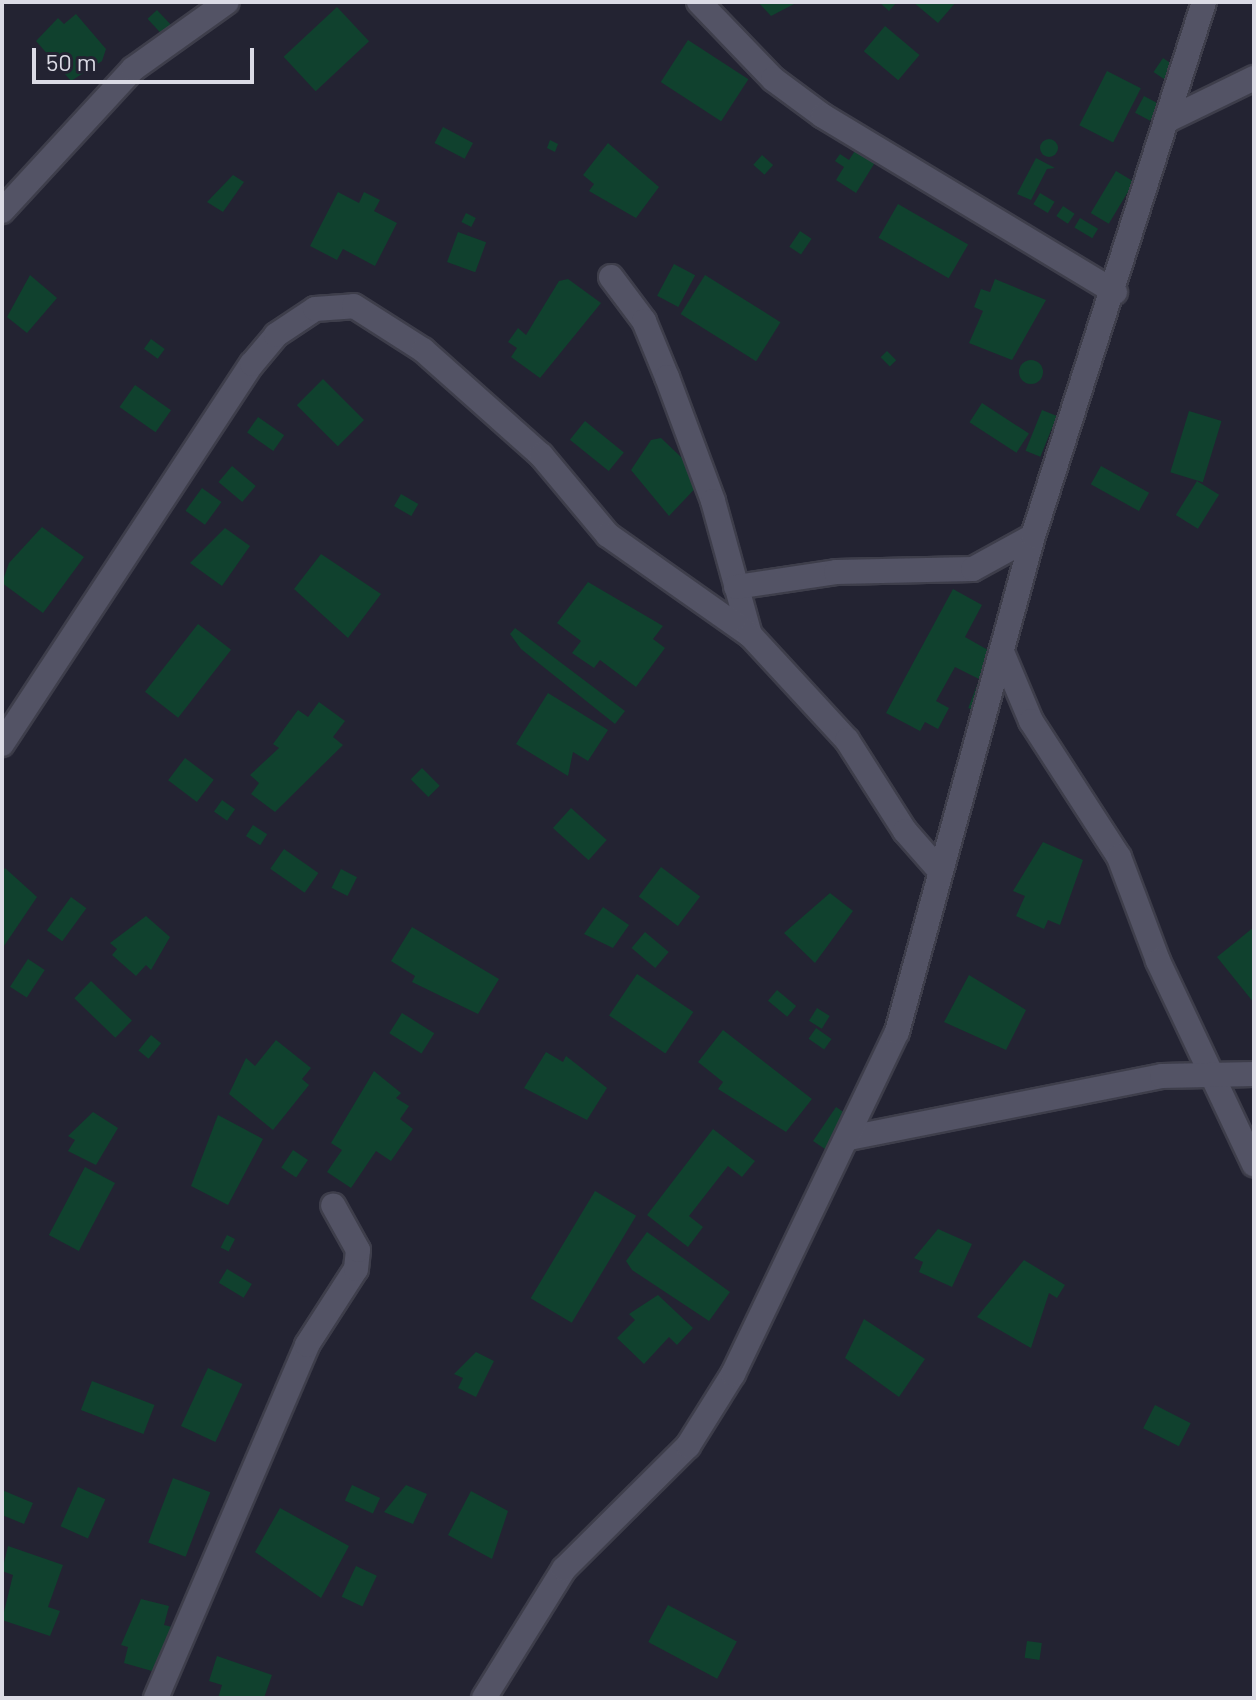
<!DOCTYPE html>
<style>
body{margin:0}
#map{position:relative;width:1256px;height:1700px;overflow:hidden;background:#232332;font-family:Barlow,sans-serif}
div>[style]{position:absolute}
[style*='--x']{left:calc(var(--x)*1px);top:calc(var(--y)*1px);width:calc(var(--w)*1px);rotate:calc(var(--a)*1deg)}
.building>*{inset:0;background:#10412e;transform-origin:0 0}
.round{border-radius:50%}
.roads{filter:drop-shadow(2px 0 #3e3e4b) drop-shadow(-2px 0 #3e3e4b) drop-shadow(0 2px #3e3e4b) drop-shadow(0 -2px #3e3e4b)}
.street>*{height:24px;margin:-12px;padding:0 12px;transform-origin:12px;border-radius:12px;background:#535365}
span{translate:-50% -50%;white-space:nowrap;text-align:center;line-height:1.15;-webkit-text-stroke:6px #232332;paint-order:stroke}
.frame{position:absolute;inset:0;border:4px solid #dbdbe5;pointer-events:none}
.scale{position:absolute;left:32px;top:48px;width:222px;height:36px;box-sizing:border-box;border:4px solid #dbdbe5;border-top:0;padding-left:10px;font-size:24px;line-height:28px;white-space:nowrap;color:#dbdbe5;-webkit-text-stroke:6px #232332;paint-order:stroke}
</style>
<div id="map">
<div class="building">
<i style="clip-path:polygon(758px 2px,798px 2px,771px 16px)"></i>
<i style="clip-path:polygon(879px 2px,897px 2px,889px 11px)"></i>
<i style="clip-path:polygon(913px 2px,956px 2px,938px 23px)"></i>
<i style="left:337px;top:7px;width:47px;height:73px;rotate:47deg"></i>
<i style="left:157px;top:10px;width:22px;height:13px;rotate:47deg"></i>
<i style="clip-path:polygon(76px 14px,106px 49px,102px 61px,71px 81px,36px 41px,58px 18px,64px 24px)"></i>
<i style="left:885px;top:26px;width:45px;height:33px;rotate:40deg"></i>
<i style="left:688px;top:40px;width:72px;height:50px;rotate:33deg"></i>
<i style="left:1163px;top:58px;width:25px;height:17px;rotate:34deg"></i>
<i style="left:1107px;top:71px;width:38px;height:61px;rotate:27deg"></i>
<i style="left:1144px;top:96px;width:17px;height:19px;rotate:28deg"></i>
<i style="left:443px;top:127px;width:34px;height:18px;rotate:28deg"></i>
<i class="round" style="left:1040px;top:139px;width:18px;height:18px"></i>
<i style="clip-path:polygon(550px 140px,558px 144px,555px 152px,547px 148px)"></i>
<i style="clip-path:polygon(608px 143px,659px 187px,636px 218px,589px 191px,594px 184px,583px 175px)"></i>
<i style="clip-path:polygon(860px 143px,879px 156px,856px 193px,836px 180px,844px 167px,835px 161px,840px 154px,849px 160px)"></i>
<i style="left:762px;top:155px;width:15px;height:13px;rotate:42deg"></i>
<i style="clip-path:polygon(1036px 158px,1055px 168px,1047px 169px,1031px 200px,1017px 194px)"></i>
<i style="left:1116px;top:171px;width:21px;height:49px;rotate:31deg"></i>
<i style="clip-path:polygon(233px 175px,244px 182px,223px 212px,207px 202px)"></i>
<i style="clip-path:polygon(338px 192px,359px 203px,364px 192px,380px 200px,374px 211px,397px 223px,375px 266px,343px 249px,337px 260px,310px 246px)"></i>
<i style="left:1040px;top:193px;width:17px;height:13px;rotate:31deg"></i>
<i style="left:898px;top:204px;width:81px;height:39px;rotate:30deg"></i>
<i style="left:1063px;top:206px;width:14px;height:12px;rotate:34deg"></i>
<i style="left:466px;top:213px;width:11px;height:10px;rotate:27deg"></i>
<i style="left:1080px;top:218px;width:21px;height:11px;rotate:31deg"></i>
<i style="left:800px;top:231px;width:14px;height:19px;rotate:34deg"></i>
<i style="left:458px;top:232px;width:30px;height:32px;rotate:20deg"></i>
<i style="left:674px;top:264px;width:24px;height:36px;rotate:28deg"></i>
<i style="clip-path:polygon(30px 275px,57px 298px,27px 333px,7px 317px)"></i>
<i style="left:705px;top:275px;width:89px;height:46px;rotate:32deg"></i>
<i style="clip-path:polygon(568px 279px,601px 303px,540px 378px,511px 357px,517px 348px,508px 342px,518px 328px,526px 335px,559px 281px)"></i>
<i style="clip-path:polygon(995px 279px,1046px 300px,1012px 360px,969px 343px,983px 311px,974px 307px,981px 289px,990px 292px)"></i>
<i style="left:151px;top:339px;width:17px;height:12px;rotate:36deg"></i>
<i style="left:887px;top:351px;width:13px;height:9px;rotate:45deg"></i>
<i class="round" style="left:1019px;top:360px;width:24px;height:24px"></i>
<i style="left:323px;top:379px;width:58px;height:37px;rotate:45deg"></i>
<i style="left:135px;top:385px;width:44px;height:27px;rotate:35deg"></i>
<i style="left:982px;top:403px;width:56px;height:23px;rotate:33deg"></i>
<i style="left:1042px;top:410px;width:16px;height:44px;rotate:22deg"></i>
<i style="left:1189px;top:411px;width:34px;height:64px;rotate:17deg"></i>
<i style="left:258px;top:417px;width:32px;height:19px;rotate:35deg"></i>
<i style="left:585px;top:421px;width:50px;height:24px;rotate:39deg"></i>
<i style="clip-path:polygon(661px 438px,681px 457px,685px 453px,704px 479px,669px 516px,631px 470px,651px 440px)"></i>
<i style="left:232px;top:466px;width:31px;height:21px;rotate:40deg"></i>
<i style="left:1101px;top:466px;width:55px;height:21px;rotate:29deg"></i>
<i style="left:1197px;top:481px;width:26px;height:40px;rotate:32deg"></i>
<i style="left:202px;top:488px;width:24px;height:28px;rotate:36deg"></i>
<i style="left:401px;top:494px;width:20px;height:14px;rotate:30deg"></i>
<i style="clip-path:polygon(42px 527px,84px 557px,43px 613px,2px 583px,9px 563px)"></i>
<i style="clip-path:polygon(225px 528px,250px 546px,222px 586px,190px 563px)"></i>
<i style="clip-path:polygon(321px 554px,381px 594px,348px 638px,294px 589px)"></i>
<i style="clip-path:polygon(588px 582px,663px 626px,653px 639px,665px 648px,636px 687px,600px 660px,594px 668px,572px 653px,581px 641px,557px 623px)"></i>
<i style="clip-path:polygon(953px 589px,982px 605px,965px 637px,995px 654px,981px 680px,955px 667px,936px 701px,949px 708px,938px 729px,925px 722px,920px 731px,886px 713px)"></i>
<i style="left:198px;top:624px;width:42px;height:86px;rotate:38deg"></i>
<i style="clip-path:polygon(515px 628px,625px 711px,615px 724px,521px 649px,510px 634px)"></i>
<i style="left:979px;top:680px;width:17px;height:30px;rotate:21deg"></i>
<i style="clip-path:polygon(548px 693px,608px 730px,588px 761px,573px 752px,568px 776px,516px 744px)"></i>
<i style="clip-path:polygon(319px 702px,345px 721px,333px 737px,343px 745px,275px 812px,251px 794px,259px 783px,250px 775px,279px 748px,273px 744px,298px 710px,308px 717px)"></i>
<i style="left:185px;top:758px;width:36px;height:28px;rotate:37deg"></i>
<i style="left:422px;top:768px;width:25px;height:16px;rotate:45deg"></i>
<i style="left:222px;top:800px;width:16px;height:14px;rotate:35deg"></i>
<i style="left:571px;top:808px;width:48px;height:27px;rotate:42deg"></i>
<i style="left:253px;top:825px;width:17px;height:13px;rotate:33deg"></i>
<i style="clip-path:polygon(1043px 842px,1083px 860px,1060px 925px,1048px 920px,1044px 929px,1016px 916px,1025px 896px,1013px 891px)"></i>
<i style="left:284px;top:849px;width:42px;height:24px;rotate:35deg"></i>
<i style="left:661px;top:867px;width:49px;height:37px;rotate:37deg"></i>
<i style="clip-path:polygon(5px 868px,37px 897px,2px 949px,2px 872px)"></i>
<i style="left:341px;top:869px;width:18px;height:21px;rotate:27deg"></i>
<i style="clip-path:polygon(830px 893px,853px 911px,815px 963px,784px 933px)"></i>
<i style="left:71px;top:897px;width:19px;height:41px;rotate:36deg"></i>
<i style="clip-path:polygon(603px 907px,629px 925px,613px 948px,584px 934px)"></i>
<i style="clip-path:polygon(146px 916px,170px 937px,151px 970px,146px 965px,136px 976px,112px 955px,117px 949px,110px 943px)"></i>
<i style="clip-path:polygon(412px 927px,499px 979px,478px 1014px,412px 982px,415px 976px,391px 961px)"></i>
<i style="clip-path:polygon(1254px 927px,1254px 1003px,1217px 957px)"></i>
<i style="left:645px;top:932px;width:31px;height:21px;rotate:40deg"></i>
<i style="left:28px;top:959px;width:20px;height:33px;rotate:33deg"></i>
<i style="left:637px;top:974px;width:68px;height:50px;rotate:34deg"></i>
<i style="clip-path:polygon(969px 975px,1026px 1010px,1006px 1050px,944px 1022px)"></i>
<i style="left:91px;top:981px;width:57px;height:24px;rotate:44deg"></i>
<i style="left:777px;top:990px;width:25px;height:14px;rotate:40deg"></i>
<i style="left:817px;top:1008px;width:15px;height:15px;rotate:32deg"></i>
<i style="left:402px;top:1013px;width:38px;height:24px;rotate:32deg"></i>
<i style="left:816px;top:1028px;width:19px;height:13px;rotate:35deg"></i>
<i style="clip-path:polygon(723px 1030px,812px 1099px,786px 1132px,718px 1089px,723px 1082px,698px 1062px)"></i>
<i style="left:151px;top:1035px;width:13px;height:20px;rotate:39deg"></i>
<i style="clip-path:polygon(276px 1040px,311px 1068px,302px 1079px,309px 1085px,273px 1130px,229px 1094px,246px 1058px,255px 1066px)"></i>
<i style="clip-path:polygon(546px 1052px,563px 1062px,566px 1056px,607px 1088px,587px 1120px,524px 1088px)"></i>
<i style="clip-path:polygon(374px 1071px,401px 1093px,396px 1098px,409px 1106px,400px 1119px,413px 1129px,391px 1161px,376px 1151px,351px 1188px,327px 1172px,342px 1150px,331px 1143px)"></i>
<i style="left:836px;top:1107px;width:22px;height:41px;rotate:34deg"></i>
<i style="clip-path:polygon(93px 1112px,118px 1128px,96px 1165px,68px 1151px,75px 1140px,68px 1136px)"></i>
<i style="clip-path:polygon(218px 1115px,263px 1139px,228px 1205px,191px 1186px)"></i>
<i style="clip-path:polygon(713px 1129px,755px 1161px,742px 1177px,728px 1166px,689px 1216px,703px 1227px,688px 1247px,647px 1215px)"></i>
<i style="left:293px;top:1150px;width:18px;height:21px;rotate:34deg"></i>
<i style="left:85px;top:1167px;width:34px;height:77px;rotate:28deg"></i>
<i style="left:595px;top:1191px;width:48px;height:125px;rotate:31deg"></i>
<i style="clip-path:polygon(938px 1229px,972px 1244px,952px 1287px,919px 1272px,923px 1262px,914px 1258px)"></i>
<i style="clip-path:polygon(647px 1232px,730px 1292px,709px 1321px,632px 1270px,626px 1261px)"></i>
<i style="left:227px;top:1235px;width:9px;height:14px;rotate:27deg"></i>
<i style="clip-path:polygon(1024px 1260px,1065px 1285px,1057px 1298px,1049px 1293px,1031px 1348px,977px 1317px)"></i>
<i style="left:227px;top:1269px;width:29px;height:16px;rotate:31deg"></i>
<i style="clip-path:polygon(658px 1295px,693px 1328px,677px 1345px,669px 1337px,644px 1364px,617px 1338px,635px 1320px,629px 1314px)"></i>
<i style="clip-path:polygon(864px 1319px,925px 1359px,899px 1397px,845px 1358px)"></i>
<i style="clip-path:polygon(476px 1352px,494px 1361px,476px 1397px,458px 1388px,463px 1378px,454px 1374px)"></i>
<i style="left:208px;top:1368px;width:38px;height:64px;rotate:25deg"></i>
<i style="left:92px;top:1381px;width:67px;height:31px;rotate:21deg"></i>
<i style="left:1155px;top:1405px;width:40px;height:26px;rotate:27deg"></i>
<i style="left:173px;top:1478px;width:40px;height:69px;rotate:21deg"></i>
<i style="left:352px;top:1485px;width:31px;height:17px;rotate:25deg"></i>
<i style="clip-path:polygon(406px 1485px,427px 1494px,413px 1524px,384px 1512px)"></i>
<i style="left:78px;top:1487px;width:30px;height:43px;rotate:24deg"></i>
<i style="clip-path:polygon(2px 1490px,33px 1503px,24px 1524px,2px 1515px)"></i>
<i style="clip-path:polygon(471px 1491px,508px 1511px,492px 1559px,448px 1535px)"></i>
<i style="clip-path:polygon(280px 1508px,349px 1546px,321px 1598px,255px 1552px)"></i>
<i style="clip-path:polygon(8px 1546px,63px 1565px,48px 1607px,60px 1611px,50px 1636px,2px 1620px,13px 1575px,2px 1571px)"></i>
<i style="left:356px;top:1566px;width:23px;height:34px;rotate:25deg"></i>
<i style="clip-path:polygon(141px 1599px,169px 1606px,164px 1625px,172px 1627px,152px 1671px,124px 1663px,128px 1647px,121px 1645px)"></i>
<i style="left:668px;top:1605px;width:78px;height:42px;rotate:28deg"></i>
<i style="left:1027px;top:1641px;width:15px;height:17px;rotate:8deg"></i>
<i style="clip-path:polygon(217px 1656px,272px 1675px,264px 1698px,218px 1698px,222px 1685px,209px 1681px)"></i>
</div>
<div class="roads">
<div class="street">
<i style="--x:699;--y:2;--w:107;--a:46.1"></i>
<i style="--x:773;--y:79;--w:62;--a:36.5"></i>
<i style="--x:823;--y:116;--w:341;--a:31.1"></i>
<i style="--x:1168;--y:120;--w:96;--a:-26"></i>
<i style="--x:2;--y:211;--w:193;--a:-47.3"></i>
<i style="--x:133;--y:69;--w:115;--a:-35.5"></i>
<i style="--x:611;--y:277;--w:55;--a:53.1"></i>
<i style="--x:644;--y:321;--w:61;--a:67.7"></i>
<i style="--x:667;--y:377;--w:132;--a:69.6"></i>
<i style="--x:713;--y:501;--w:139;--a:74.6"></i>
<i style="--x:736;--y:587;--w:101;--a:-8.5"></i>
<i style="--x:836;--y:572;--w:137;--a:-1.3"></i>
<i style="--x:973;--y:569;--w:68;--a:-28.8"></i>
<i style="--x:1002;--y:652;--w:75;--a:67.2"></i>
<i style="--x:1031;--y:721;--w:162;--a:57.1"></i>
<i style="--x:1119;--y:857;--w:111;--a:69.4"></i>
<i style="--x:1158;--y:961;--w:225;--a:64.7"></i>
<i style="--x:2;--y:744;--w:455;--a:-56.7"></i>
<i style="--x:252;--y:364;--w:38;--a:-50"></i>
<i style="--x:276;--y:335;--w:47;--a:-33.7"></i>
<i style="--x:315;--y:309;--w:39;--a:-4"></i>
<i style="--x:354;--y:306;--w:82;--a:32.5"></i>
<i style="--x:423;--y:350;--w:158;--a:41.7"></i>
<i style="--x:541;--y:455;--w:104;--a:50.1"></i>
<i style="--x:608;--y:535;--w:174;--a:35.2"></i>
<i style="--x:750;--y:635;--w:143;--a:47.3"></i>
<i style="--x:847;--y:740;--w:108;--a:57.5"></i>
<i style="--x:905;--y:831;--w:53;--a:48.8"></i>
<i style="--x:849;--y:1138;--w:319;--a:-11.2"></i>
<i style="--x:1162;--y:1076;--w:92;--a:-1.2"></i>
<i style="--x:156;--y:1698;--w:384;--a:-66.8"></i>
<i style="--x:307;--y:1345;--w:90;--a:-57.2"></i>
<i style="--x:356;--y:1269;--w:19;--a:-84"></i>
<i style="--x:358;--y:1250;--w:51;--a:-119.1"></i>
<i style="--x:484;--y:1698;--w:152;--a:-58.2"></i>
<i style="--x:564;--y:1569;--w:175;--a:-44.8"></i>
<i style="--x:688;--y:1446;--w:85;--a:-58"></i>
<i style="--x:733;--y:1374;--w:379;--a:-64.4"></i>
<i style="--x:897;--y:1032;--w:514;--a:-74.67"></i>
<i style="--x:1033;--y:536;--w:561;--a:-72.24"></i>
</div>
</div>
<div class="frame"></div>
<div class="scale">50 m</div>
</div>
